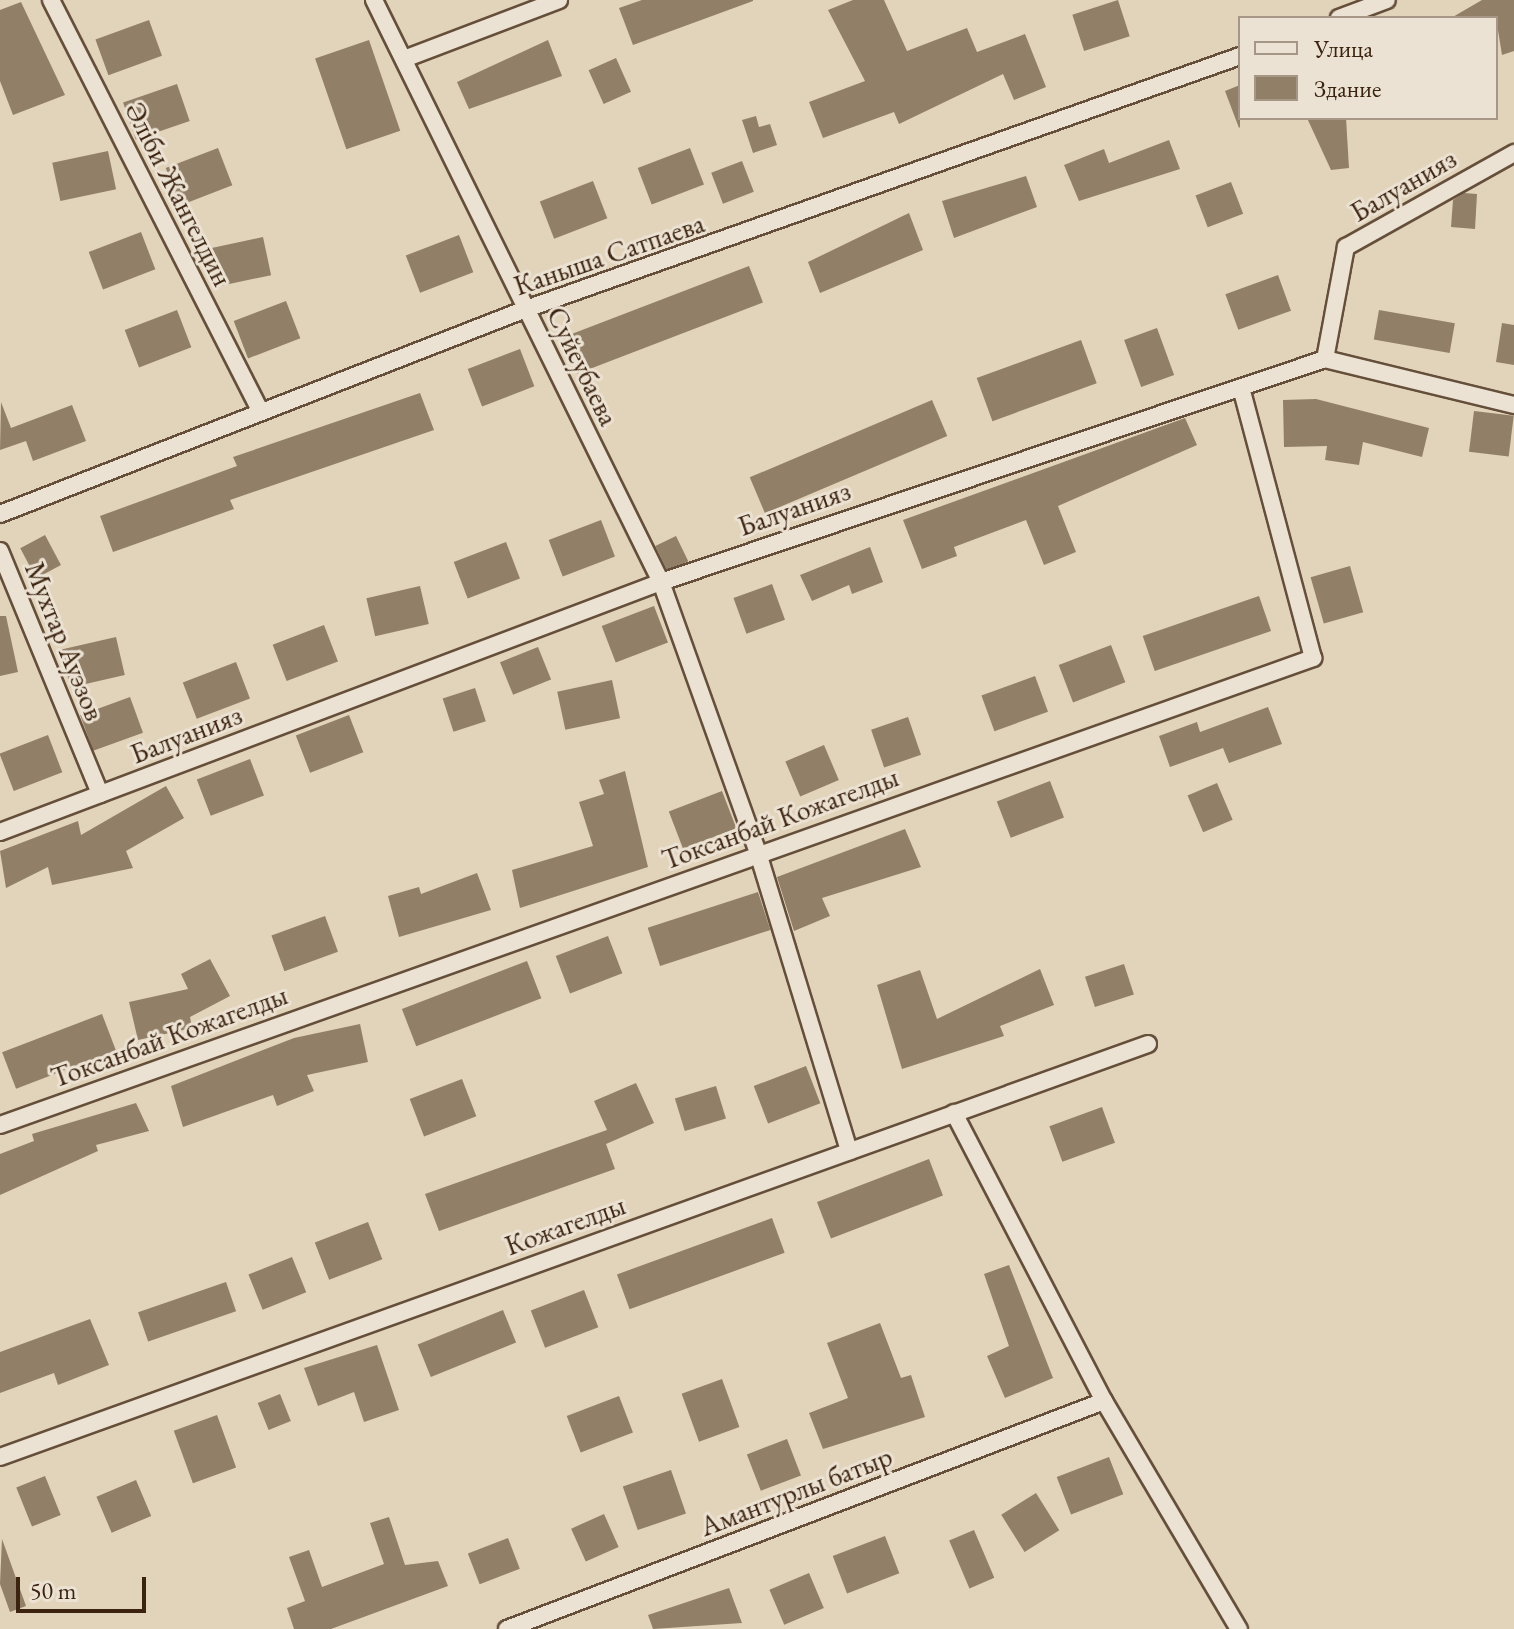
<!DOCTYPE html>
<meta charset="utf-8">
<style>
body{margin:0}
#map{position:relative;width:1514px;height:1629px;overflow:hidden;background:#e2d3bb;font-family:"EB Garamond",serif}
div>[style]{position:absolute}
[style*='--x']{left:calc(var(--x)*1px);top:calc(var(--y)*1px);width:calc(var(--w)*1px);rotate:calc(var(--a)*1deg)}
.building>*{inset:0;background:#927f68;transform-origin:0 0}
.roads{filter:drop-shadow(2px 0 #654f3a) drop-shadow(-2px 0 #654f3a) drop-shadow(0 2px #654f3a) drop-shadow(0 -2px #654f3a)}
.street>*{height:16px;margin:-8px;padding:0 8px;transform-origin:8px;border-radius:8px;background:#ece2d3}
span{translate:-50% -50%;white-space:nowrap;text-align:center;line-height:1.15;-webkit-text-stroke:6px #ece2d3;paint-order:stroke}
.street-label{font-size:28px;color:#3b230f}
.legend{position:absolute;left:1238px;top:16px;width:260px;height:104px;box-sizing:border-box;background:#ece2d3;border:2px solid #a59685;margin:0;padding:10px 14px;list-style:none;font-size:24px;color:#3b230f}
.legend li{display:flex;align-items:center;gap:16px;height:40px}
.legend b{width:40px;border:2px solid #a59685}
.scale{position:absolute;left:16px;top:1577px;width:130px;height:36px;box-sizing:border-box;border:4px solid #3b230f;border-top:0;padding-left:10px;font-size:24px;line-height:28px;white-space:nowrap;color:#3b230f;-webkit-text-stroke:6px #ece2d3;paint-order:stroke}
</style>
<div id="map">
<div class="building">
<i style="clip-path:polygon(642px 0,753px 0,753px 1px,633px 45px,619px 8px)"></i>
<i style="clip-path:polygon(853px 0,884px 0,907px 51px,967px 28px,977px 52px,1025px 34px,1046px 87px,1014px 100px,1003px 74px,899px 124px,894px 112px,823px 138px,809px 102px,865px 81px,828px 10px)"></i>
<i style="left:1118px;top:0;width:38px;height:48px;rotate:72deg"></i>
<i style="clip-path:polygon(1482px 0,1514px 0,1514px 51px,1502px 55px,1496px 18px,1451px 18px)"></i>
<i style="clip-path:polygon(21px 2px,65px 95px,13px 115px,0 81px,0 10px)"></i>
<i style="left:149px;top:20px;width:38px;height:57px;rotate:70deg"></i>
<i style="left:369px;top:40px;width:96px;height:57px;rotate:71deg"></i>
<i style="clip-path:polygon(548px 40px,562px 76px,469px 109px,457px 82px)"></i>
<i style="left:616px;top:58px;width:37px;height:30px;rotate:66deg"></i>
<i style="left:177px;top:84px;width:39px;height:57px;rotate:71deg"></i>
<i style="clip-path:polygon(1240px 85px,1240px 127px,1239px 128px,1225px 91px)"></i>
<i style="clip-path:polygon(756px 116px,759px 127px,770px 124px,777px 145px,753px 153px,742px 120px)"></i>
<i style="clip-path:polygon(1307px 118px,1346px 118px,1349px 168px,1331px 170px)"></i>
<i style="clip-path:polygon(1169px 140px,1180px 169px,1079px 201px,1064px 165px,1104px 149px,1109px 163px)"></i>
<i style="left:218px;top:148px;width:40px;height:56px;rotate:69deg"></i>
<i style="left:690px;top:148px;width:39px;height:56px;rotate:69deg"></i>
<i style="left:108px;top:151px;width:39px;height:57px;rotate:78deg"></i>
<i style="left:742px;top:161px;width:33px;height:33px;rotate:69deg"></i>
<i style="clip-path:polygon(1026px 176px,1037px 207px,954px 238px,942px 201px)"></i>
<i style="left:593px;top:181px;width:40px;height:57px;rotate:69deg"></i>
<i style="left:1231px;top:182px;width:34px;height:38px;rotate:69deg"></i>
<i style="clip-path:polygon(1464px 193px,1477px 194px,1475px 229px,1451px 227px,1453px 200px)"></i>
<i style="clip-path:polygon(909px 213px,923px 250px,820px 293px,808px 262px)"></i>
<i style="left:141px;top:232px;width:40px;height:56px;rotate:69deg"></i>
<i style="left:459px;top:235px;width:40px;height:57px;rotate:69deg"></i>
<i style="left:263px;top:237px;width:39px;height:56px;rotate:78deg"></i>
<i style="left:749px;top:266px;width:39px;height:199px;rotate:69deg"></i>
<i style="left:1278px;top:275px;width:38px;height:56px;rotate:70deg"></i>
<i style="left:286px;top:301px;width:40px;height:56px;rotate:69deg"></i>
<i style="left:177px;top:310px;width:40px;height:56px;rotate:69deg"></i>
<i style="left:1379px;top:310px;width:77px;height:30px;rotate:10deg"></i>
<i style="clip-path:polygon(1502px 323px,1514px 325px,1514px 365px,1496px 362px)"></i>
<i style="left:1157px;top:328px;width:50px;height:35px;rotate:70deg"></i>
<i style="left:1081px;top:340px;width:46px;height:111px;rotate:70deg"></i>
<i style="left:520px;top:349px;width:40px;height:56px;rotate:69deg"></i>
<i style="clip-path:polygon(420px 393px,434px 430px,230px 500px,234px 509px,113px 552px,100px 516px,237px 466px,233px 457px)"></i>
<i style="clip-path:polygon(1316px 399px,1429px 428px,1422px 457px,1363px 442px,1359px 465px,1325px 460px,1327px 446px,1284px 447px,1283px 400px)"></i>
<i style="left:932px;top:400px;width:39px;height:198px;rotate:67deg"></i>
<i style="clip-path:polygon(1px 402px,11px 428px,72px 405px,86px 441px,33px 461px,26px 441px,0 450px)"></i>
<i style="left:1474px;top:411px;width:40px;height:41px;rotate:7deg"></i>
<i style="clip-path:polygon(1185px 418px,1197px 445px,1058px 506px,1076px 552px,1044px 565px,1026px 520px,954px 547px,957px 556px,922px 569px,903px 520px)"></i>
<i style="left:601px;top:520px;width:39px;height:56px;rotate:69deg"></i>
<i style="left:45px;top:535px;width:34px;height:28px;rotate:62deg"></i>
<i style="left:676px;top:536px;width:28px;height:23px;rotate:64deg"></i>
<i style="left:506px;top:542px;width:39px;height:56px;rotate:69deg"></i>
<i style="clip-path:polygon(870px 547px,883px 582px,852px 594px,849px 585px,812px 601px,800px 575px)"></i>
<i style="left:1350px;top:566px;width:48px;height:41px;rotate:74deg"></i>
<i style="left:772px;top:584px;width:38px;height:41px;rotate:70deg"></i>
<i style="left:420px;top:586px;width:39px;height:55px;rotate:77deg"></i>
<i style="left:1259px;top:596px;width:37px;height:123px;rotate:71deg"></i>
<i style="left:654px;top:606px;width:39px;height:56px;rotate:69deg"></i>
<i style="clip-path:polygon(0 616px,6px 616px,18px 672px,0 676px)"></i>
<i style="left:324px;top:625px;width:39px;height:55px;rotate:69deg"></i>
<i style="left:116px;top:637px;width:39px;height:56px;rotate:77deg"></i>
<i style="left:1111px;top:645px;width:40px;height:56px;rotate:69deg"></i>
<i style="left:538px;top:647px;width:35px;height:41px;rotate:68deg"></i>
<i style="left:236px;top:662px;width:39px;height:57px;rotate:69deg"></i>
<i style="left:1035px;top:676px;width:38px;height:57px;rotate:70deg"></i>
<i style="left:612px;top:680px;width:39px;height:56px;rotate:78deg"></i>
<i style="left:475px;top:688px;width:35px;height:34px;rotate:72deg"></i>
<i style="left:130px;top:697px;width:38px;height:53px;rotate:70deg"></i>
<i style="clip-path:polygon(1268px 707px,1282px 744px,1229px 763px,1223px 748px,1170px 767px,1159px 736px,1197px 722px,1200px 732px)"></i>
<i style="left:349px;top:715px;width:40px;height:57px;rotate:69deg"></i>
<i style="left:908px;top:717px;width:40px;height:39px;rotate:71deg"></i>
<i style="left:48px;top:735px;width:40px;height:52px;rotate:69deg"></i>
<i style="left:824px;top:745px;width:38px;height:42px;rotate:67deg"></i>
<i style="left:250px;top:759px;width:39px;height:57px;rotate:69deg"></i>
<i style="clip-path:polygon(625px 771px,648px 867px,520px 908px,512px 870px,593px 846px,579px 802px,604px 794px,599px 780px)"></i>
<i style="left:1050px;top:781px;width:39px;height:57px;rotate:69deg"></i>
<i style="left:1217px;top:783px;width:40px;height:32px;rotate:67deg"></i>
<i style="clip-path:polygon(166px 786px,184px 818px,126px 851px,133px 868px,52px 885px,48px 867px,6px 888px,0 851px,78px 821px,81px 835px)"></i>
<i style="left:722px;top:791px;width:40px;height:57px;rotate:69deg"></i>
<i style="clip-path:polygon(905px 829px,921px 867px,822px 898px,830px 916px,794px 931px,777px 877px)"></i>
<i style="clip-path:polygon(477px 873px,491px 910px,399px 937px,388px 896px,419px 887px,421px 894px)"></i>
<i style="left:758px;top:892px;width:40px;height:116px;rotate:72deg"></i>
<i style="left:325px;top:916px;width:38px;height:57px;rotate:70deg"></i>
<i style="left:608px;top:936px;width:40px;height:56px;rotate:69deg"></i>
<i style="clip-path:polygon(210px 959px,230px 996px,190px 1017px,192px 1028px,138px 1040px,129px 1002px,188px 989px,181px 974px)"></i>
<i style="left:527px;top:961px;width:40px;height:134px;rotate:69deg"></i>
<i style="left:1124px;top:964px;width:32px;height:41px;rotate:72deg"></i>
<i style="clip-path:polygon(1040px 969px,1054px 1005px,1000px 1026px,1004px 1036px,902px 1069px,877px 985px,920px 970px,937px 1019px)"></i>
<i style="left:102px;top:1014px;width:39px;height:107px;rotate:69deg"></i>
<i style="clip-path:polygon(360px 1024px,368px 1062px,307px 1075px,314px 1091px,277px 1106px,273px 1095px,183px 1127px,171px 1086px,294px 1038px)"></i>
<i style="left:806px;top:1066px;width:40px;height:56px;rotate:69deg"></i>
<i style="left:462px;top:1079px;width:40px;height:56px;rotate:69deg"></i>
<i style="clip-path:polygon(636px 1083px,654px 1123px,606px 1144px,615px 1169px,439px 1231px,425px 1194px,607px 1130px,594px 1101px)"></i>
<i style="left:716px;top:1086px;width:34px;height:43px;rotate:73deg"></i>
<i style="clip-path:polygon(136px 1103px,149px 1131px,96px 1145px,98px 1151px,0 1195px,0 1154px,34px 1141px,32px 1134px)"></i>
<i style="left:1102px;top:1107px;width:38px;height:56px;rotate:70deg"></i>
<i style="left:929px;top:1159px;width:39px;height:120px;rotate:69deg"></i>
<i style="left:772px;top:1218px;width:37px;height:165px;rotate:70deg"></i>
<i style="left:368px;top:1222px;width:40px;height:57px;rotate:69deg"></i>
<i style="left:292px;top:1257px;width:38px;height:47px;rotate:68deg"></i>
<i style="clip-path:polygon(1009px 1265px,1053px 1378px,1005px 1398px,987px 1356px,1009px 1346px,984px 1274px)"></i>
<i style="left:226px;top:1282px;width:31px;height:93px;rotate:71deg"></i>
<i style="left:584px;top:1290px;width:40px;height:57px;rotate:69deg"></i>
<i style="left:503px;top:1310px;width:35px;height:92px;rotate:68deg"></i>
<i style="clip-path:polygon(90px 1319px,109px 1365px,58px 1385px,54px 1373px,0 1393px,0 1352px)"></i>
<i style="clip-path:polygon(880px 1323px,901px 1378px,911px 1375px,925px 1417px,823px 1449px,809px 1413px,848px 1398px,827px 1343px)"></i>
<i style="clip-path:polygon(377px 1345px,399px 1410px,364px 1422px,354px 1392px,318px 1406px,304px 1368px)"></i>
<i style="left:722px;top:1379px;width:51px;height:43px;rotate:70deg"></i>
<i style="left:280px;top:1394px;width:29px;height:24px;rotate:68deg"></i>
<i style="left:619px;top:1396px;width:39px;height:56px;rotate:69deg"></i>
<i style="left:217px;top:1415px;width:56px;height:46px;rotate:70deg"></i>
<i style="left:787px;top:1439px;width:39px;height:43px;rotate:69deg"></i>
<i style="left:1109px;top:1457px;width:40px;height:56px;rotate:69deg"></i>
<i style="left:671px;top:1470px;width:46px;height:51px;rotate:71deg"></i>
<i style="left:45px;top:1476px;width:42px;height:31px;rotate:68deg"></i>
<i style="left:136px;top:1480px;width:39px;height:43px;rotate:67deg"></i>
<i style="left:1036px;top:1493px;width:44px;height:41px;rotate:58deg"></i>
<i style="left:604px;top:1514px;width:36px;height:36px;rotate:66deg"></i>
<i style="clip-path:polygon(389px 1517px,405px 1565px,438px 1561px,448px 1586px,331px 1629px,294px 1629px,287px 1608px,305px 1601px,289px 1557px,309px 1550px,322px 1587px,384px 1564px,370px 1523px)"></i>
<i style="left:974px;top:1530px;width:52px;height:27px;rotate:67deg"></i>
<i style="left:885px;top:1536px;width:40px;height:56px;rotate:69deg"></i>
<i style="left:508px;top:1538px;width:33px;height:43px;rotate:69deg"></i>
<i style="clip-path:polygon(2px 1539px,26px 1606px,10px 1612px,0 1584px)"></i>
<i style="left:809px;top:1573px;width:38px;height:43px;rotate:67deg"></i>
<i style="clip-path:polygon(729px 1588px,742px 1623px,653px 1629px,648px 1615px)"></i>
</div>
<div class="roads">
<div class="street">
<i style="--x:51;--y:0;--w:462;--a:63"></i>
<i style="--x:374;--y:0;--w:649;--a:63.75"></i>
<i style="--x:661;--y:582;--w:288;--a:70.3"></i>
<i style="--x:758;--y:853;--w:312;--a:73"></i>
<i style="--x:1339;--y:18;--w:51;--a:-20.6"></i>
<i style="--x:404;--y:59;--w:166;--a:-20.8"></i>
<i style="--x:1325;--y:359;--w:195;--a:13.7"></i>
<i style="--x:0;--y:514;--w:565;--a:-21.29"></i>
<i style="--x:526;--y:309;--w:757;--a:-19.51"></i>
<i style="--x:0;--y:551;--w:263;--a:67.6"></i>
<i style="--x:0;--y:832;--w:707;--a:-20.72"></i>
<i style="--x:661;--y:582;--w:700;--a:-18.56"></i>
<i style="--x:1325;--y:359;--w:114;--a:-79.4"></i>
<i style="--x:1346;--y:247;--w:193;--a:-29.2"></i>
<i style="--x:954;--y:1113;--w:325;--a:62.5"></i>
<i style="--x:1104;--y:1401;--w:265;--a:59.4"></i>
<i style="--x:0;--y:1125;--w:1394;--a:-19.58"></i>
<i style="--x:1313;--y:658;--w:280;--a:-104.9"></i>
<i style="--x:0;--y:1457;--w:1220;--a:-19.79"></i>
<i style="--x:507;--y:1629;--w:639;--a:-20.9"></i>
</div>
</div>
<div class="street-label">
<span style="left:1403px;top:185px;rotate:-30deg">Балуанияз</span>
<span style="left:179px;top:194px;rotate:63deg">Әліби Жангелдин</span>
<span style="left:609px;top:254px;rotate:-19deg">Каныша Сатпаева</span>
<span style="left:583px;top:366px;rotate:64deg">Суйеубаева</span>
<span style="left:794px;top:508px;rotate:-19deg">Балуанияз</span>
<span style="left:65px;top:641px;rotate:68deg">Мухтар Ауэзов</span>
<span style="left:186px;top:734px;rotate:-21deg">Балуанияз</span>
<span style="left:780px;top:818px;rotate:-20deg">Токсанбай Кожагелды</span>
<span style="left:169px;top:1036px;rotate:-20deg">Токсанбай Кожагелды</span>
<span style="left:565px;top:1225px;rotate:-20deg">Кожагелды</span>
<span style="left:796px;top:1491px;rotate:-21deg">Амантурлы батыр</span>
</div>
<ul class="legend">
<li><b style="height:10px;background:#ece2d3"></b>Улица</li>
<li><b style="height:22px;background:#927f68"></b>Здание</li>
</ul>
<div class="scale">50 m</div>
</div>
